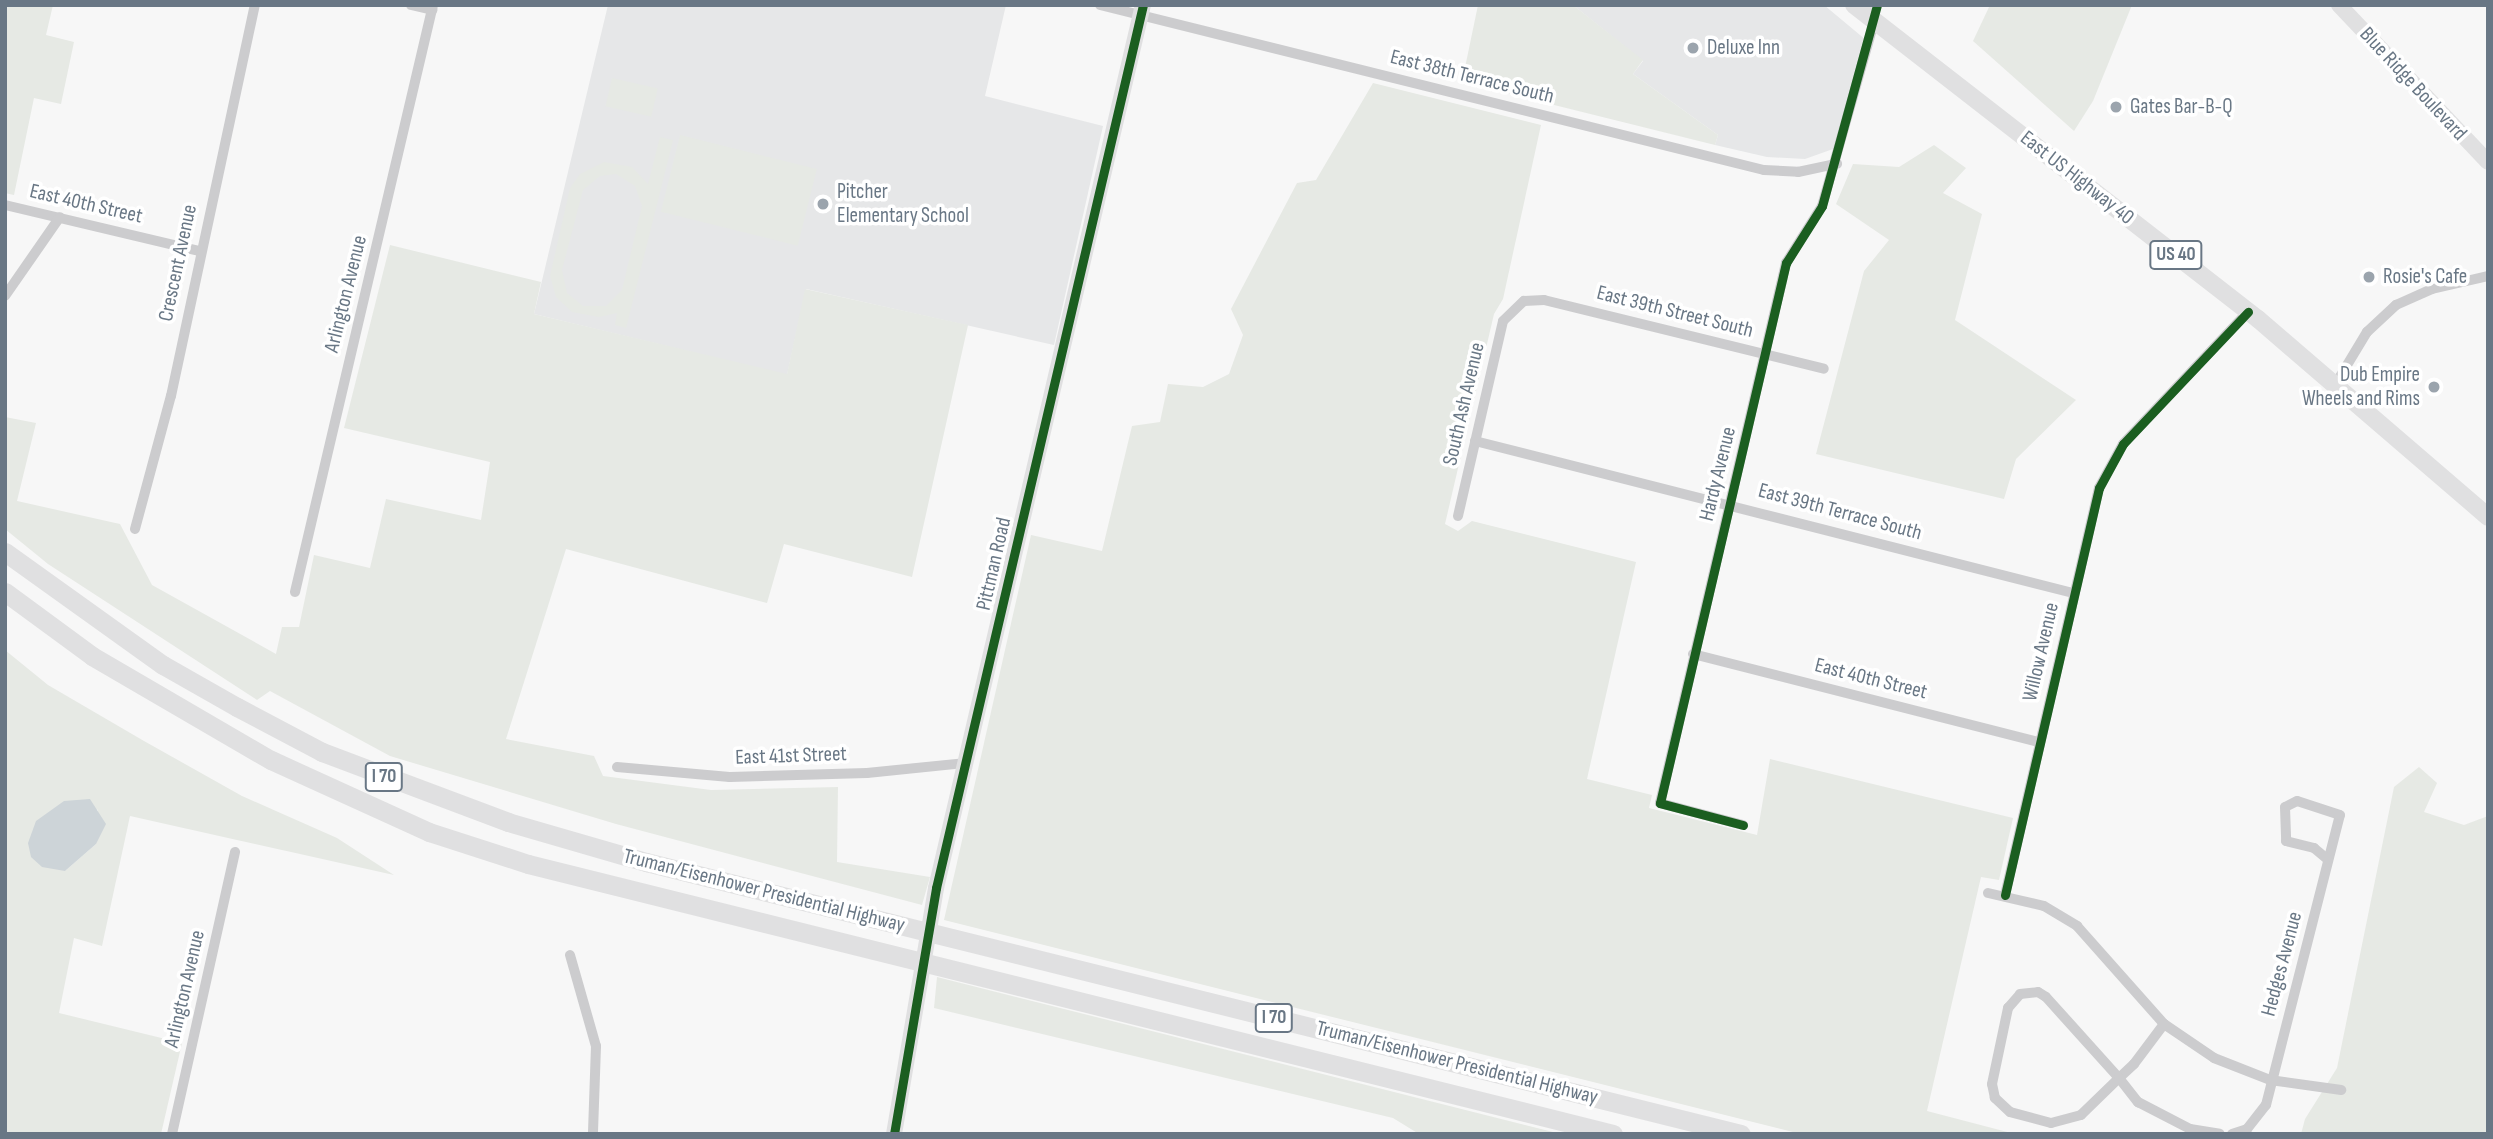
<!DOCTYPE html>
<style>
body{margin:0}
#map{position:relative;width:2493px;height:1139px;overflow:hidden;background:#f7f7f7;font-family:"Sofia Sans Condensed",sans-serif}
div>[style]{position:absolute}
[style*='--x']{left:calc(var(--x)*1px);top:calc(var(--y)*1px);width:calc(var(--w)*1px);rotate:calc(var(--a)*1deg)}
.built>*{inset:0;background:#e6e7e8}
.green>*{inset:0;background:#e6e9e4;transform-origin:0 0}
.water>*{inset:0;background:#cdd4d8}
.street>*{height:10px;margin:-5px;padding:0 5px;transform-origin:5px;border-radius:5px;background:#ccccce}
.secondary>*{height:16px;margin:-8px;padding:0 8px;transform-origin:8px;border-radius:8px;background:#e0e0e1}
.primary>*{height:18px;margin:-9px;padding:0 9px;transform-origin:9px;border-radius:9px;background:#e0e0e1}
.highway>*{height:19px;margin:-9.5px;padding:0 9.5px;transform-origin:9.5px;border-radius:9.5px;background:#e0e0e1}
.cycleway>*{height:9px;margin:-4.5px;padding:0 4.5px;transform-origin:4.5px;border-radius:4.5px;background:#1b5e20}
.dots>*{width:19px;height:19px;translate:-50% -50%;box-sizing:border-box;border:4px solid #fff;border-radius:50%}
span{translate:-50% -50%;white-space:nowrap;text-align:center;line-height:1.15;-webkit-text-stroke:7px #fff;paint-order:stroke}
.shield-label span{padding:2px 5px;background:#fff;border:2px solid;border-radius:5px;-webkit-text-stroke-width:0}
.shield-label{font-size:19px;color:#697785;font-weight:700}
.poi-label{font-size:21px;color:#697785}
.left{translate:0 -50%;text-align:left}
.right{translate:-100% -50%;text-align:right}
.street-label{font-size:21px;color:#697785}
.frame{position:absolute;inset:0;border:7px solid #697785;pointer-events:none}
</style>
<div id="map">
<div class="built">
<i style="clip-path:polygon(608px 5px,1006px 5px,985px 96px,1103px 126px,1054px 345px,806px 289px,787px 375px,534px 314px)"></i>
<i style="clip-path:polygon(1573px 5px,1824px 5px,1866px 40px,1833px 149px,1805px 159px,1767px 157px,1715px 145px,1718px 135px,1633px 74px,1643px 61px)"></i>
</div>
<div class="green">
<i style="clip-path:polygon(5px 5px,53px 5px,46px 35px,74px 42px,61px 104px,34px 98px,14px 195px,5px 193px)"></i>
<i style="clip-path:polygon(1478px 5px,1573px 5px,1643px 60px,1633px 74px,1718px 135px,1715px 145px,1462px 82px)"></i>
<i style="clip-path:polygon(1990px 5px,2132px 5px,2093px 101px,2074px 131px,1973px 41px)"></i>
<i style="left:612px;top:78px;width:47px;height:29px;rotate:13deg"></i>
<i style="clip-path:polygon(1373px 83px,1541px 125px,1503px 299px,1494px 314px,1445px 524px,1458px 531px,1472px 521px,1636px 562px,1587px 779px,1652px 795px,1649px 808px,1757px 835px,1770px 759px,2013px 818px,1999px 880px,1981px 877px,1927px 1111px,2015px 1134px,1801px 1134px,944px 920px,1031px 535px,1102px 551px,1132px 426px,1160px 422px,1168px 384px,1203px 387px,1229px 374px,1243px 335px,1231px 309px,1297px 183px,1316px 180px)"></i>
<i style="left:680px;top:135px;width:141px;height:79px;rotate:14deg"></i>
<i style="clip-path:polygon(evenodd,660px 137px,673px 140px,626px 328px,615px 325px,617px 313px,599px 317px,572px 312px,556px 297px,550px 276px,570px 188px,580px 174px,604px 162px,632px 167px,648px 184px,660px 137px,616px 174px,635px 186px,642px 206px,622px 290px,606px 306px,583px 306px,567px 293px,562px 270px,583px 190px,600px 176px,616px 174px)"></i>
<i style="clip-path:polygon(1934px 145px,1966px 168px,1943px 193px,1982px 214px,1955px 320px,2076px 400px,2016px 459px,2004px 499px,1816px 454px,1864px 271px,1889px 240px,1836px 204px,1853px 164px,1899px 167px)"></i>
<i style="clip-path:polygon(390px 245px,541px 282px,534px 314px,787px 374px,805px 289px,968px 325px,912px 577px,784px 544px,767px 603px,566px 549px,506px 739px,594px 756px,603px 776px,711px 790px,838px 787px,837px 862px,930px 877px,922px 905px,616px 824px,390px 756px,270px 691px,257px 700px,48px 564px,5px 529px,5px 417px,36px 423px,17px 501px,120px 524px,152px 585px,276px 654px,282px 627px,299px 627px,314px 555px,370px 568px,386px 499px,481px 520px,490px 462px,344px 428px)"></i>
<i style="clip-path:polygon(evenodd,5px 650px,48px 685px,144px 741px,242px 796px,337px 838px,394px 875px,130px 816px,102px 946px,74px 938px,59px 1013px,182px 1043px,161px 1134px,5px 1134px,5px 650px,98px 809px,96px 844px,65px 871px,98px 809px)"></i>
<i style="clip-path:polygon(2419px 767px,2437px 783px,2424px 812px,2464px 825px,2488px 816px,2488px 1134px,2301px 1134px,2305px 1119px,2337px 1068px,2394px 787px)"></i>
<i style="clip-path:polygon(937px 977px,1561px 1134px,1419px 1134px,1393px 1118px,934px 1008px)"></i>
</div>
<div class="water">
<i style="clip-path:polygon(90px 799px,106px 824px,96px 844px,65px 871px,42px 867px,31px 857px,28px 843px,36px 821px,64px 801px)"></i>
</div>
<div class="street">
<i style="--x:411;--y:5;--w:22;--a:13"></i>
<i style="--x:1100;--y:5;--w:684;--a:13.96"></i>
<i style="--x:1764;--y:170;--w:34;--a:3"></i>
<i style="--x:1798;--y:172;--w:40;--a:-12"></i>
<i style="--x:5;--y:205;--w:199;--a:13.3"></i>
<i style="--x:5;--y:296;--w:96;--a:-55.2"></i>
<i style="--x:2335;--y:385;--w:62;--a:-58.9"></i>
<i style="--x:2367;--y:332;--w:40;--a:-43"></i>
<i style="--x:2396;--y:305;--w:39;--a:-24"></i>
<i style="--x:2432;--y:289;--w:57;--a:-13.1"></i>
<i style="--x:1475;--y:441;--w:617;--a:14.26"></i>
<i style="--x:1458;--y:516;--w:200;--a:-77"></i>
<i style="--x:1503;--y:321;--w:29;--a:-44"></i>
<i style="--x:1524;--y:301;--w:20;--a:-3"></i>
<i style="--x:1544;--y:300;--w:288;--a:13.8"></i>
<i style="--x:135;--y:529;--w:138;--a:-74.9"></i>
<i style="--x:171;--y:396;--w:400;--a:-77.9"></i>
<i style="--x:295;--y:592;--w:603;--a:-76.77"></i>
<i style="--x:1693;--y:654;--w:357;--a:14.3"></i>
<i style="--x:617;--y:767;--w:113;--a:5.1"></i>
<i style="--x:730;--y:777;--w:137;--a:-1.7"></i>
<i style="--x:867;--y:773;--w:100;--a:-5.8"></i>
<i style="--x:1743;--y:825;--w:86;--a:-165.2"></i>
<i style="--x:1660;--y:803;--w:555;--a:-76.87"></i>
<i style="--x:1786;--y:263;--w:67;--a:-57.7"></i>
<i style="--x:1822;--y:206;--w:191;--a:-74.2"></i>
<i style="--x:1988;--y:893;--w:57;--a:13.1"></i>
<i style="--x:2044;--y:906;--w:39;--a:31"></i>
<i style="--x:2077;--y:926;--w:131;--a:48.4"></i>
<i style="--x:2164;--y:1024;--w:60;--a:34.2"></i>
<i style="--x:2214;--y:1058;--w:60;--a:21.4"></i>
<i style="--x:2270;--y:1080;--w:72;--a:8"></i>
<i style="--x:2005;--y:895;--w:418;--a:-77"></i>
<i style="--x:2099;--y:488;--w:50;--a:-61.4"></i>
<i style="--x:2123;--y:444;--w:182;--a:-46.6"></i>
<i style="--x:570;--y:955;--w:95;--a:74.1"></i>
<i style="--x:596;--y:1046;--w:88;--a:92"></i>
<i style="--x:2164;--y:1024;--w:50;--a:126.9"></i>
<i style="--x:2134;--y:1064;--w:21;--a:137"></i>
<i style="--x:2119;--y:1078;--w:53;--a:135.8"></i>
<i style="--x:2081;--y:1115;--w:31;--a:165"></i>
<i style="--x:2051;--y:1123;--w:42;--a:-165"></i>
<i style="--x:2010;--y:1112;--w:21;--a:-137"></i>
<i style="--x:1995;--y:1098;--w:14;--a:-102"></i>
<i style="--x:1992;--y:1084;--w:78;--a:-78.1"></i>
<i style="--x:2008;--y:1008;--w:18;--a:-49"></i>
<i style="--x:2020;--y:994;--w:18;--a:-6"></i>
<i style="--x:2038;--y:992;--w:9;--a:32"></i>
<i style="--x:2046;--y:997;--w:109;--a:48"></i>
<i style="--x:2119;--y:1078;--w:31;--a:52"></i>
<i style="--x:2138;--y:1102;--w:59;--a:27.4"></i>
<i style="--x:2190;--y:1129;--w:30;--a:9"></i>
<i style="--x:172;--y:1134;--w:289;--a:-77.4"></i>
<i style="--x:2232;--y:1134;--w:16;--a:-18"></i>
<i style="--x:2247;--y:1129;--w:31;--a:-52"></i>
<i style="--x:2266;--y:1105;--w:299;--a:-75.7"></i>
<i style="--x:2340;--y:815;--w:45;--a:-162"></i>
<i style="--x:2297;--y:801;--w:13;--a:153"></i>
<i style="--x:2285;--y:807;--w:34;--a:88"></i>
<i style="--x:2286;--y:841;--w:29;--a:14"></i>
<i style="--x:2314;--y:848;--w:16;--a:40"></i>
</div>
<div class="secondary">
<i style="--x:2339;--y:5;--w:216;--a:46.5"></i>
<i style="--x:894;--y:1134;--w:250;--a:-80.3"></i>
<i style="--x:936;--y:888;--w:907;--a:-76.81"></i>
</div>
<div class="primary">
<i style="--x:1854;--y:5;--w:512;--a:37.86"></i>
<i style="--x:2258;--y:319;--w:303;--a:40.7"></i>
</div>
<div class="highway">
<i style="--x:5;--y:552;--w:194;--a:35.6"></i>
<i style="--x:163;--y:665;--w:85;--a:29.6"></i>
<i style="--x:237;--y:707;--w:96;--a:27.9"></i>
<i style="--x:322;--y:752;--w:199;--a:20.6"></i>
<i style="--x:508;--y:822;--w:144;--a:16.2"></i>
<i style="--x:646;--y:862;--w:1128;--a:13.95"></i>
<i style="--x:5;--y:592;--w:108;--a:36.3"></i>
<i style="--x:92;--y:656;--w:207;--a:30.2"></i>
<i style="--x:271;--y:760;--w:174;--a:24.5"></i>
<i style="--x:429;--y:832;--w:104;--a:17.9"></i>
<i style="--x:528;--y:864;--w:1118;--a:13.97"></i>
</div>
<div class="cycleway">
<i style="--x:1743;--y:825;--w:86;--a:-165.2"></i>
<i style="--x:1660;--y:803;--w:555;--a:-76.87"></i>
<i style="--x:1786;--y:263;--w:67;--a:-57.7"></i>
<i style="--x:1822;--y:206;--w:208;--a:-74.7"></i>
<i style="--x:2005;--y:895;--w:418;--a:-77"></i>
<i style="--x:2099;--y:488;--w:50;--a:-61.4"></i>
<i style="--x:2123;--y:444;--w:182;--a:-46.6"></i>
<i style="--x:894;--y:1134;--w:250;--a:-80.3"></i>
<i style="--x:936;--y:888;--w:907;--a:-76.81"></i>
</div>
<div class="dots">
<i style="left:1693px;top:48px;background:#9ba4ad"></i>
<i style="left:2116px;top:107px;background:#9ba4ad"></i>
<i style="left:823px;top:204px;background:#9ba4ad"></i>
<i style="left:2369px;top:277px;background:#9ba4ad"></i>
<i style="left:2434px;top:387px;background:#9ba4ad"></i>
</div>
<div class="shield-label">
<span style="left:2176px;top:255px">US 40</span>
<span style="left:384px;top:777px">I 70</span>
<span style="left:1274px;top:1018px">I 70</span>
</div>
<div class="poi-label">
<span class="left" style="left:1707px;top:48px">Deluxe Inn</span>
<span class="left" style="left:2130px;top:107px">Gates Bar-B-Q</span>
<span class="left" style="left:837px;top:204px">Pitcher<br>Elementary School</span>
<span class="left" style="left:2383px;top:277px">Rosie's Cafe</span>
<span class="right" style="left:2420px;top:387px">Dub Empire<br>Wheels and Rims</span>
</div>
<div class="street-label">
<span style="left:1472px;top:77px;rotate:14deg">East 38th Terrace South</span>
<span style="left:2413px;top:84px;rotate:47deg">Blue Ridge Boulevard</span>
<span style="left:2077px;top:178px;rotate:38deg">East US Highway 40</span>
<span style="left:86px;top:204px;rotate:13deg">East 40th Street</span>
<span style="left:178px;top:263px;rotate:-78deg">Crescent Avenue</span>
<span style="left:346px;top:294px;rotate:-76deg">Arlington Avenue</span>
<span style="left:1675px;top:312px;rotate:14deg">East 39th Street South</span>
<span style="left:1464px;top:404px;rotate:-77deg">South Ash Avenue</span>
<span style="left:1718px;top:474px;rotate:-76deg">Hardy Avenue</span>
<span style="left:1840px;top:512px;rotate:15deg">East 39th Terrace South</span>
<span style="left:994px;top:564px;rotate:-77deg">Pittman Road</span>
<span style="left:2041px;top:652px;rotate:-77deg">Willow Avenue</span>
<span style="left:1871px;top:679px;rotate:14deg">East 40th Street</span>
<span style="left:791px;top:756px;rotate:-2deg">East 41st Street</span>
<span style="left:764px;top:891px;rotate:14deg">Truman/Eisenhower Presidential Highway</span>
<span style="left:2282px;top:964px;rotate:-75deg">Hedges Avenue</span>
<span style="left:185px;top:989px;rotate:-77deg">Arlington Avenue</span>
<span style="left:1457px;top:1063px;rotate:14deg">Truman/Eisenhower Presidential Highway</span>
</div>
<div class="frame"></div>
</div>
